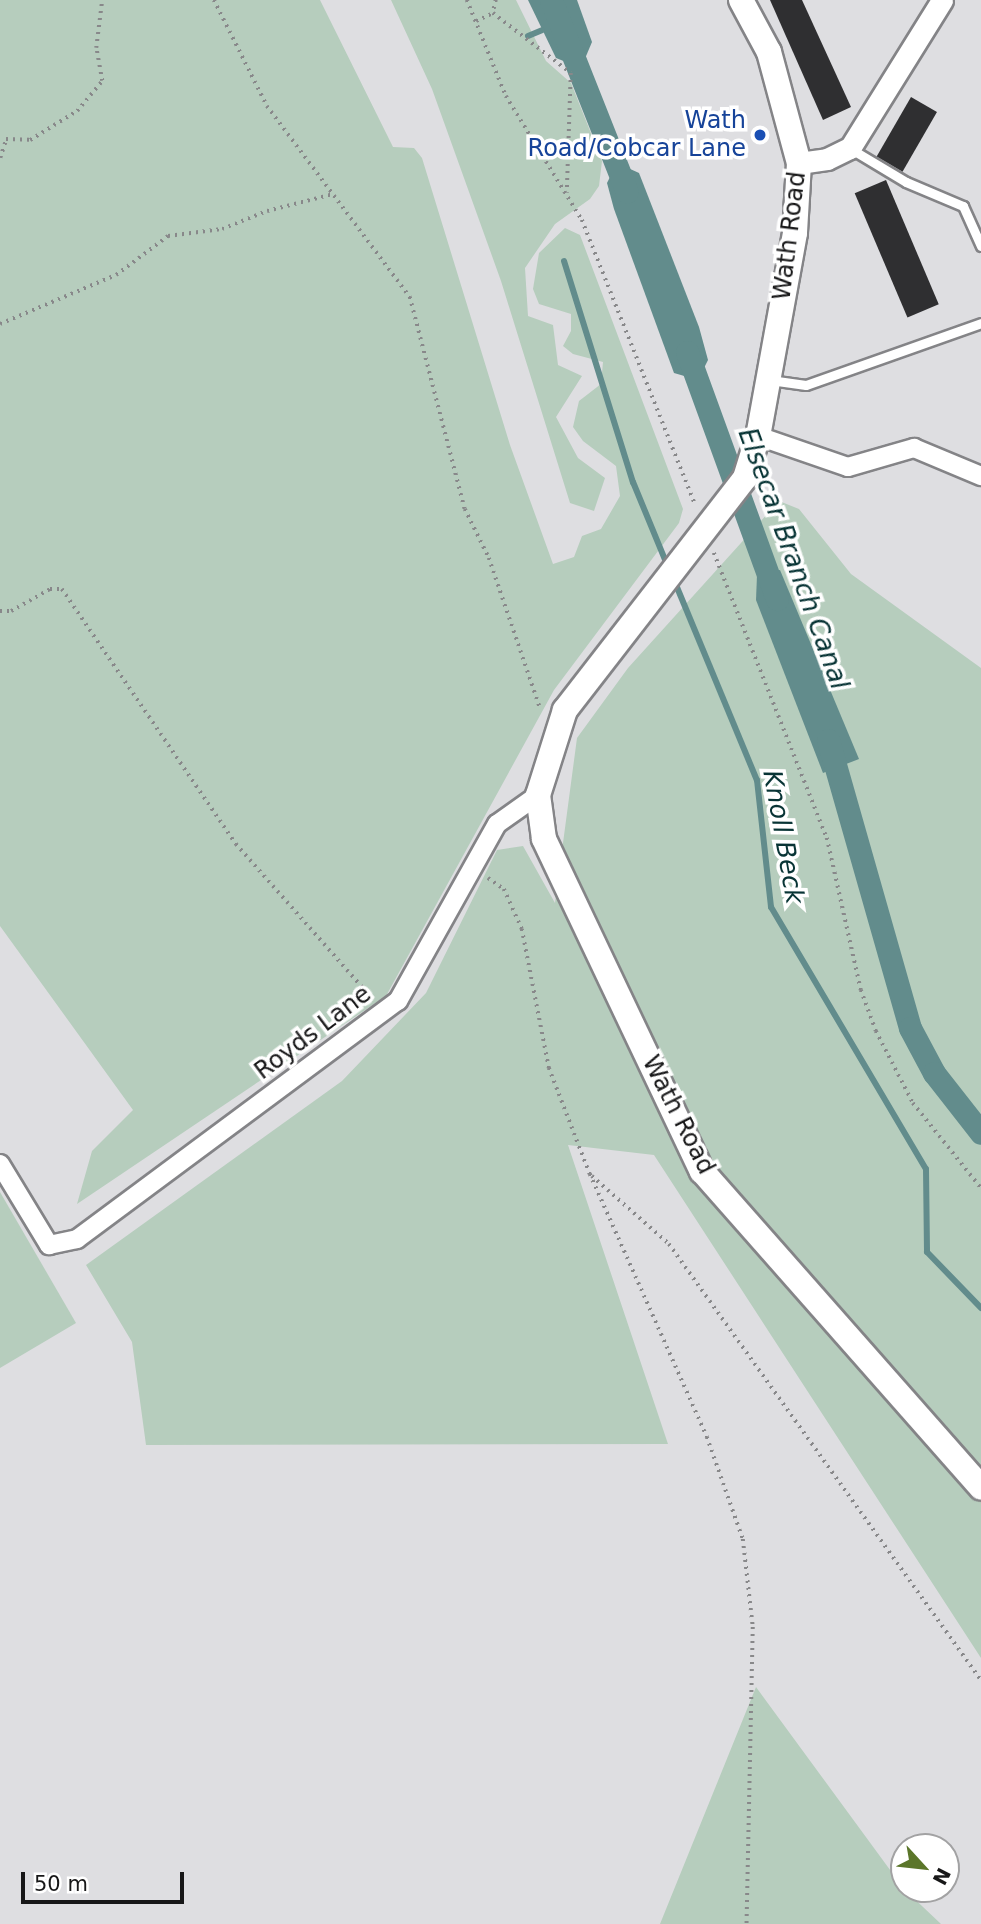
<!DOCTYPE html>
<style>
body{margin:0}
#map{position:relative;width:981px;height:1924px;overflow:hidden;background:#dedee1;font-family:"DejaVu Sans",sans-serif}
div>[style]{position:absolute}
[style*='--x']{left:calc(var(--x)*1px);top:calc(var(--y)*1px);width:calc(var(--w)*1px);rotate:calc(var(--a)*1deg)}
.green>*{inset:0;background:#b6cdbd}
.water>*{inset:0;background:#628c8c}
.stream>*{height:6px;margin:-3px;padding:0 3px;transform-origin:3px;border-radius:3px;background:#628c8c}
.canal>*{height:23px;margin:-11.5px;padding:0 11.5px;transform-origin:11.5px;border-radius:11.5px;background:#628c8c}
.building>*{inset:0;background:#2f2f31;transform-origin:0 0}
.path>*{height:3.5px;margin-top:-1.75px;transform-origin:0;background:repeating-linear-gradient(90deg,#88888a 0 2px,transparent 0 7px)}
.roads{filter:drop-shadow(2px 0 #848487) drop-shadow(-2px 0 #848487) drop-shadow(0 2px #848487) drop-shadow(0 -2px #848487)}
.service>*{height:9px;margin:-4.5px;padding:0 4.5px;transform-origin:4.5px;border-radius:4.5px;background:#fff}
.minor>*{height:18px;margin:-9px;padding:0 9px;transform-origin:9px;border-radius:9px;background:#fff}
.tertiary>*{height:21px;margin:-10.5px;padding:0 10.5px;transform-origin:10.5px;border-radius:10.5px;background:#fff}
.secondary>*{height:24px;margin:-12px;padding:0 12px;transform-origin:12px;border-radius:12px;background:#fff}
.dots>*{width:19px;height:19px;translate:-50% -50%;box-sizing:border-box;border:4px solid #fff;border-radius:50%}
span{translate:-50% -50%;white-space:nowrap;text-align:center;line-height:1.15;-webkit-text-stroke:7px #fff;paint-order:stroke}
.transit-label{font-size:24px;color:#164399}
.right{translate:-100% -50%;text-align:right}
.street-label{font-size:24px;color:#171718}
.water-label{font-size:26px;color:#083435;font-style:italic}
.north{position:absolute;left:890px;top:1833px;width:70px;height:70px;box-sizing:border-box;background:#fff;border:2px solid #a2a2a3;border-radius:50%;rotate:117deg;font-size:19px;font-weight:700;line-height:28px;text-align:center;color:#171718}
.north::after{content:'';display:block;margin:auto;width:24px;height:32px;background:#5b762a;clip-path:polygon(50% 0,100% 100%,50% 72%,0 100%)}
.scale{position:absolute;left:21px;top:1872px;width:163px;height:32px;box-sizing:border-box;border:4px solid #171718;border-top:0;padding-left:9px;font-size:21px;line-height:24px;white-space:nowrap;color:#171718;-webkit-text-stroke:5px #fff;paint-order:stroke}
</style>
<div id="map">
<div class="green">
<i style="clip-path:polygon(0 0,320px 0,393px 147px,414px 148px,422px 158px,510px 445px,553px 564px,574px 557px,582px 536px,601px 529px,620px 496px,616px 466px,583px 441px,573px 427px,579px 401px,601px 384px,603px 362px,573px 354px,563px 346px,571px 331px,571px 314px,539px 304px,533px 289px,539px 253px,565px 228px,580px 235px,683px 509px,679px 523px,554px 690px,386px 996px,77px 1204px,92px 1151px,133px 1110px,0 926px)"></i>
<i style="clip-path:polygon(391px 0,516px 0,546px 61px,571px 83px,602px 161px,599px 186px,590px 199px,555px 224px,525px 268px,528px 316px,553px 325px,558px 365px,582px 376px,556px 417px,578px 458px,605px 478px,594px 511px,570px 503px,501px 281px,432px 89px)"></i>
<i style="clip-path:polygon(779px 501px,799px 509px,851px 574px,981px 668px,981px 1658px,654px 1155px,568px 1145px,668px 1444px,146px 1445px,132px 1342px,86px 1265px,342px 1081px,426px 993px,497px 850px,523px 846px,555px 903px,577px 738px,628px 668px)"></i>
<i style="clip-path:polygon(0 1192px,76px 1323px,0 1368px)"></i>
<i style="clip-path:polygon(756px 1687px,904px 1889px,941px 1924px,660px 1924px)"></i>
</div>
<div class="water">
<i style="clip-path:polygon(528px 0,577px 0,592px 42px,581px 68px,556px 58px)"></i>
<i style="clip-path:polygon(617px 163px,639px 173px,699px 327px,708px 360px,698px 380px,674px 373px,614px 209px,607px 183px)"></i>
<i style="clip-path:polygon(780px 570px,859px 759px,823px 773px,756px 600px,757px 575px)"></i>
</div>
<div class="stream">
<i style="--x:528;--y:36;--w:15;--a:-23"></i>
<i style="--x:564;--y:261;--w:232;--a:72.7"></i>
<i style="--x:633;--y:482;--w:92;--a:67.6"></i>
<i style="--x:674;--y:580;--w:217;--a:67.5"></i>
<i style="--x:757;--y:780;--w:128;--a:83.7"></i>
<i style="--x:771;--y:907;--w:304;--a:59.4"></i>
<i style="--x:926;--y:1169;--w:83;--a:89.3"></i>
<i style="--x:927;--y:1252;--w:78;--a:46"></i>
</div>
<div class="canal">
<i style="--x:551;--y:0;--w:206;--a:68.4"></i>
<i style="--x:687;--y:352;--w:263;--a:70"></i>
<i style="--x:828;--y:740;--w:299;--a:74.1"></i>
<i style="--x:910;--y:1028;--w:51;--a:61.9"></i>
<i style="--x:934;--y:1073;--w:76;--a:51.9"></i>
</div>
<div class="building">
<i style="clip-path:polygon(770px 0,802px 0,851px 107px,823px 120px)"></i>
<i style="left:911px;top:97px;width:30px;height:69px;rotate:30deg"></i>
<i style="left:886px;top:180px;width:135px;height:34px;rotate:67deg"></i>
</div>
<div class="path">
<i style="--x:214;--y:0;--w:119;--a:63.4"></i>
<i style="--x:267;--y:106;--w:239;--a:53.2"></i>
<i style="--x:410;--y:297;--w:219;--a:75.5"></i>
<i style="--x:465;--y:509;--w:55;--a:63.9"></i>
<i style="--x:489;--y:558;--w:158;--a:71.2"></i>
<i style="--x:467;--y:0;--w:104;--a:67.9"></i>
<i style="--x:506;--y:96;--w:145;--a:58.5"></i>
<i style="--x:582;--y:220;--w:306;--a:68.3"></i>
<i style="--x:496;--y:0;--w:13;--a:103"></i>
<i style="--x:493;--y:13;--w:98;--a:37.6"></i>
<i style="--x:571;--y:73;--w:120;--a:91.9"></i>
<i style="--x:476;--y:21;--w:19;--a:-25"></i>
<i style="--x:0;--y:158;--w:20;--a:-72"></i>
<i style="--x:6;--y:139;--w:24;--a:2"></i>
<i style="--x:30;--y:140;--w:55;--a:-31.7"></i>
<i style="--x:77;--y:111;--w:39;--a:-50"></i>
<i style="--x:102;--y:81;--w:34;--a:-100"></i>
<i style="--x:96;--y:48;--w:48;--a:-82.9"></i>
<i style="--x:0;--y:324;--w:126;--a:-22.9"></i>
<i style="--x:116;--y:275;--w:65;--a:-36.9"></i>
<i style="--x:168;--y:236;--w:54;--a:-7.4"></i>
<i style="--x:222;--y:229;--w:48;--a:-21.8"></i>
<i style="--x:267;--y:211;--w:68;--a:-14.4"></i>
<i style="--x:714;--y:553;--w:307;--a:68.4"></i>
<i style="--x:827;--y:838;--w:156;--a:77.4"></i>
<i style="--x:861;--y:990;--w:44;--a:69.9"></i>
<i style="--x:876;--y:1031;--w:81;--a:62.8"></i>
<i style="--x:913;--y:1103;--w:109;--a:51.3"></i>
<i style="--x:0;--y:611;--w:11;--a:0"></i>
<i style="--x:11;--y:611;--w:45;--a:-29.4"></i>
<i style="--x:50;--y:589;--w:12;--a:0"></i>
<i style="--x:62;--y:589;--w:309;--a:55.7"></i>
<i style="--x:236;--y:844;--w:204;--a:48.6"></i>
<i style="--x:488;--y:878;--w:19;--a:35"></i>
<i style="--x:504;--y:889;--w:44;--a:65.8"></i>
<i style="--x:522;--y:929;--w:142;--a:79"></i>
<i style="--x:549;--y:1068;--w:114;--a:68.9"></i>
<i style="--x:590;--y:1174;--w:288;--a:66"></i>
<i style="--x:707;--y:1437;--w:108;--a:70.6"></i>
<i style="--x:743;--y:1539;--w:89;--a:83.5"></i>
<i style="--x:753;--y:1627;--w:297;--a:91.2"></i>
<i style="--x:592;--y:1176;--w:103;--a:41.4"></i>
<i style="--x:669;--y:1244;--w:536;--a:54.41"></i>
</div>
<div class="roads">
<div class="service">
<i style="--x:851;--y:149;--w:64;--a:31"></i>
<i style="--x:906;--y:182;--w:62;--a:22.8"></i>
<i style="--x:963;--y:206;--w:44;--a:65.8"></i>
<i style="--x:770;--y:380;--w:36;--a:8"></i>
<i style="--x:806;--y:385;--w:186;--a:-19.5"></i>
</div>
<div class="minor">
<i style="--x:758;--y:436;--w:95;--a:19"></i>
<i style="--x:848;--y:467;--w:69;--a:-16.1"></i>
<i style="--x:914;--y:448;--w:73;--a:22.7"></i>
<i style="--x:0;--y:1164;--w:95;--a:58.8"></i>
<i style="--x:49;--y:1245;--w:29;--a:-12"></i>
<i style="--x:77;--y:1239;--w:400;--a:-36.6"></i>
<i style="--x:398;--y:1001;--w:203;--a:-60.8"></i>
<i style="--x:497;--y:824;--w:50;--a:-35.3"></i>
</div>
<div class="tertiary">
<i style="--x:799;--y:163;--w:28;--a:-8"></i>
<i style="--x:827;--y:159;--w:25;--a:-26"></i>
<i style="--x:850;--y:148;--w:174;--a:-58.1"></i>
</div>
<div class="secondary">
<i style="--x:741;--y:0;--w:59;--a:61.7"></i>
<i style="--x:769;--y:52;--w:115;--a:74.9"></i>
<i style="--x:799;--y:163;--w:70;--a:93.3"></i>
<i style="--x:795;--y:233;--w:206;--a:100.3"></i>
<i style="--x:758;--y:436;--w:44;--a:107.2"></i>
<i style="--x:745;--y:478;--w:294;--a:127.8"></i>
<i style="--x:565;--y:710;--w:89;--a:107.6"></i>
<i style="--x:538;--y:795;--w:44;--a:82.2"></i>
<i style="--x:544;--y:839;--w:368;--a:64.6"></i>
<i style="--x:702;--y:1171;--w:422;--a:48.6"></i>
</div>
</div>
<div class="dots">
<i style="left:760px;top:135px;background:#1a4fb4"></i>
</div>
<div class="transit-label">
<span class="right" style="left:746px;top:135px">Wath<br>Road/Cobcar Lane</span>
</div>
<div class="street-label">
<span style="left:790px;top:236px;rotate:-83deg">Wath Road</span>
<span style="left:313px;top:1033px;rotate:-37deg">Royds Lane</span>
<span style="left:678px;top:1115px;rotate:63deg">Wath Road</span>
</div>
<div class="water-label">
<span style="left:793px;top:559px;rotate:70deg">Elsecar Branch Canal</span>
<span style="left:783px;top:837px;rotate:80deg">Knoll Beck</span>
</div>
<div class="north">N</div>
<div class="scale">50 m</div>
</div>
